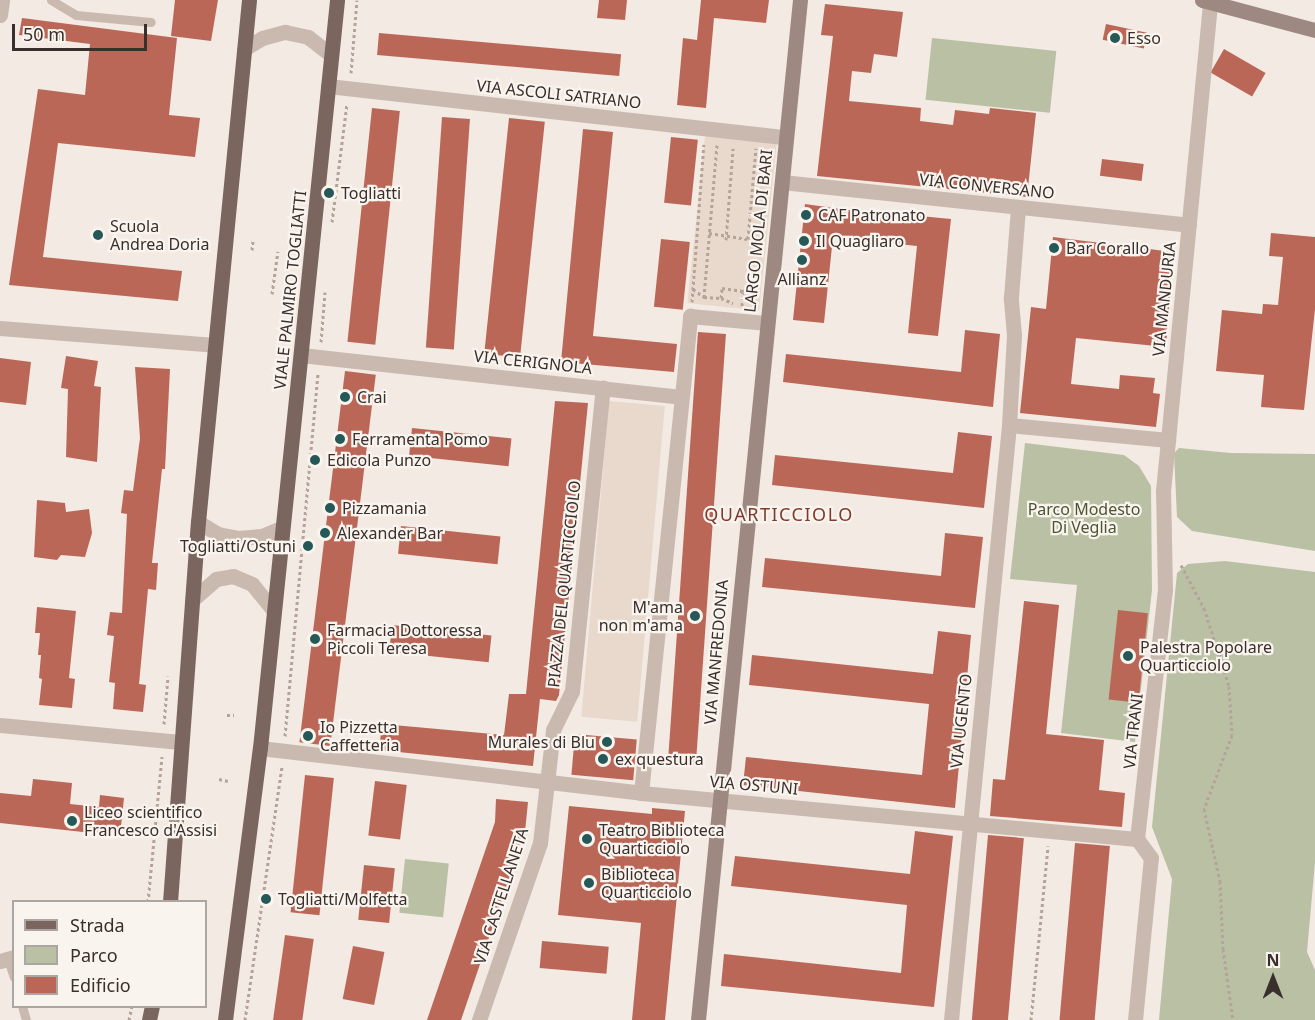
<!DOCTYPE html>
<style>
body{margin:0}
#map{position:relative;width:1315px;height:1020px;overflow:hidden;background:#f2eae3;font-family:"Noto Sans",sans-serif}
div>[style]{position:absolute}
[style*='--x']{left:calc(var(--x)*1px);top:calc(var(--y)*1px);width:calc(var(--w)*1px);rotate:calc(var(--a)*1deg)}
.green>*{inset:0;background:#b9c0a4;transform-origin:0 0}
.plaza>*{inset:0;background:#e8d9cc;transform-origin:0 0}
.building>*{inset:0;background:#bb6758;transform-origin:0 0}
.path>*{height:3px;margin-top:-1.5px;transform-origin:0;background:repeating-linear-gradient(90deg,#b5a39a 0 3px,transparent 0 6px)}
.lane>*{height:9px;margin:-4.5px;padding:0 4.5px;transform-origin:4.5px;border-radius:4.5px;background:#cab9af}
.street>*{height:15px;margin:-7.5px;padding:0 7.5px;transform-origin:7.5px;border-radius:7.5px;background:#cab9af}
.secondary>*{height:15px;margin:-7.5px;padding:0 7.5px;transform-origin:7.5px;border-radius:7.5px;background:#9d8981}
.primary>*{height:15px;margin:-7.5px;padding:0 7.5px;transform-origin:7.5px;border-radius:7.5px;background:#7a665f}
.dots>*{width:16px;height:16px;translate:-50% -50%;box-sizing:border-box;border:3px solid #faf4ef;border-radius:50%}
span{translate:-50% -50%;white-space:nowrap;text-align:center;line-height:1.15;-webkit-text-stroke:4.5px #faf4ef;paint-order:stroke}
.poi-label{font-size:16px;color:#392f2d}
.left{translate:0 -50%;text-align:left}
.right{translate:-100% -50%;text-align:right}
.street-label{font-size:16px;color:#392f2d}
.park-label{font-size:16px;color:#4c5532}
.neighbourhood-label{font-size:18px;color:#81392d;letter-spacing:1.5px}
.legend{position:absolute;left:12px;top:900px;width:195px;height:108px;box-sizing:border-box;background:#faf4ef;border:2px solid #ada5a1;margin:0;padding:8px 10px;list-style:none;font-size:18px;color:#392f2d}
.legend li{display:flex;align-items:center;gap:12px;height:30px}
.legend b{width:30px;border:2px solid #ada5a1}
.north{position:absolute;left:1243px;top:948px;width:60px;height:60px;-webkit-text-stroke:4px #faf4ef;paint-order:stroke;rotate:0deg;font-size:16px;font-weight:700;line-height:24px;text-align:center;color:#392f2d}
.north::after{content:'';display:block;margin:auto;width:21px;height:27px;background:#392f2d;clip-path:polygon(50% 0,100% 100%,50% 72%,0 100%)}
.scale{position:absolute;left:12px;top:24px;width:135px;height:27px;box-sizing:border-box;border:3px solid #392f2d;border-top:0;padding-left:8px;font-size:18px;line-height:21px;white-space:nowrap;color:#392f2d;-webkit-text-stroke:4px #faf4ef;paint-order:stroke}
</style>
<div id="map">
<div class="green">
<i style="left:932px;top:38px;width:125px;height:62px;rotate:6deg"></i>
<i style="clip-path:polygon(1025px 443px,1124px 455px,1139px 466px,1151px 486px,1152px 590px,1135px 742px,1061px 733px,1077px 585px,1010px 579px)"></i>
<i style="clip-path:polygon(1179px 448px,1231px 453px,1315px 454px,1315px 551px,1192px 531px,1177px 517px,1174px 453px)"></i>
<i style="clip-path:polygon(1225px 561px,1315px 572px,1315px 862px,1307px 952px,1315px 970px,1315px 1020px,1159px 1020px,1172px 879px,1152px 827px,1177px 573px,1188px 564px)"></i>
<i style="left:405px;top:859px;width:44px;height:54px;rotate:6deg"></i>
</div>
<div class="plaza">
<i style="left:705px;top:136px;width:72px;height:168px;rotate:6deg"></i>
<i style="left:609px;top:401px;width:56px;height:317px;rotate:5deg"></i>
</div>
<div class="building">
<i style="clip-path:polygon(175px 0,218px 0,211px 41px,171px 36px)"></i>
<i style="clip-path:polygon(599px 0,627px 0,625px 20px,597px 18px)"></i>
<i style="clip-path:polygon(701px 0,769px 0,766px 23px,714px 18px,706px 108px,677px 105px,683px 38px,697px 40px)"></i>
<i style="clip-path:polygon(825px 4px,903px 12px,897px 57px,874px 54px,871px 73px,852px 71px,849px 101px,921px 108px,920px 121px,953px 125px,955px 110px,989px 114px,990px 108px,1036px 113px,1027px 197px,817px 176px,833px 36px,821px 35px)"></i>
<i style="clip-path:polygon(22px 18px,177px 38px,169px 115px,200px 118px,195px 157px,58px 143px,43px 257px,182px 271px,178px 301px,9px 285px,38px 89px,85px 95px,90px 44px,19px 35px)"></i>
<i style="left:1106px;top:24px;width:42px;height:16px;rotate:12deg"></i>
<i style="left:379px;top:33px;width:243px;height:22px;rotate:5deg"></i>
<i style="left:1224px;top:49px;width:48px;height:27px;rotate:30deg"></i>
<i style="left:372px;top:108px;width:28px;height:235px;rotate:6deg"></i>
<i style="left:442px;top:117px;width:28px;height:231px;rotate:4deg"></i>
<i style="left:509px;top:118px;width:36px;height:237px;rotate:6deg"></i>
<i style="clip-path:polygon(583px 129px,613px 132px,593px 336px,677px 344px,674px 372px,561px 362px)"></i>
<i style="left:671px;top:137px;width:27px;height:66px;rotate:6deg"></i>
<i style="left:1102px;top:159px;width:42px;height:17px;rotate:7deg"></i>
<i style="clip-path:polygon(805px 204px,920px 220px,920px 216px,951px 219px,938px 336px,908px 333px,917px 246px,833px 237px,824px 323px,793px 320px)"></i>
<i style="clip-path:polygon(1271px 233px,1315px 237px,1315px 309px,1304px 410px,1261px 407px,1264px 375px,1216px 371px,1222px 310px,1262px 314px,1263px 304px,1278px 305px,1283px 257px,1269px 256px)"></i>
<i style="clip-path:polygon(1053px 237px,1173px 252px,1166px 347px,1076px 338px,1071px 384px,1119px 389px,1120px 375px,1155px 378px,1153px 393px,1160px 394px,1156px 427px,1020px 413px,1031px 307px,1046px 309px)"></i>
<i style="left:661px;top:239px;width:29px;height:68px;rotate:6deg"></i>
<i style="clip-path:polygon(965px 330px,1000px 334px,993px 407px,783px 382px,786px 354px,961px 372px)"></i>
<i style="left:698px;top:332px;width:28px;height:432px;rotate:4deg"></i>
<i style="clip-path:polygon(66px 356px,98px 361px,94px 386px,101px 387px,97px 462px,66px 457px,68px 389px,61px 388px)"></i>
<i style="clip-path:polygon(0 358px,31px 362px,26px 405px,0 402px)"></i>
<i style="clip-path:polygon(135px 367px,170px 369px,165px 469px,162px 469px,152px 563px,158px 563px,156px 590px,148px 589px,139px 684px,146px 685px,143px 712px,113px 709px,115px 683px,109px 682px,114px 636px,107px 635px,110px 612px,122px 613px,127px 514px,121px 513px,124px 490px,133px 491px,140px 438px)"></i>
<i style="left:345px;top:371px;width:31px;height:374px;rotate:7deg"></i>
<i style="clip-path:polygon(555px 401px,588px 403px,559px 695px,556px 701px,540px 699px,533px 766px,379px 750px,382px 724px,504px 735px,509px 694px,526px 694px)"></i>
<i style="left:412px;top:428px;width:100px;height:28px;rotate:6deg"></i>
<i style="clip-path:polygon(958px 432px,992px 436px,984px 508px,772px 485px,775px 455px,953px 473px)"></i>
<i style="clip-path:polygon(37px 500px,65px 503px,66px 512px,89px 509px,92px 533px,85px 557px,61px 555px,57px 560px,34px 557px)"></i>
<i style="left:401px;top:526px;width:100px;height:28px;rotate:6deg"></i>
<i style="clip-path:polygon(945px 533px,983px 537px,975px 608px,762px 587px,765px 558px,941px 576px)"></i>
<i style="clip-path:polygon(1024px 601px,1059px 605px,1046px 734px,1104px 740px,1099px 790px,1125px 793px,1122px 827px,990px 816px,993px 779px,1005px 780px)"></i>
<i style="clip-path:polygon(37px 607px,76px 611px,69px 678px,75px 679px,72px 708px,39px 705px,42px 679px,39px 678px,41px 655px,38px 655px,40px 633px,35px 633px)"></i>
<i style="left:1118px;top:610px;width:30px;height:90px;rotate:6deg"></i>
<i style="left:392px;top:625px;width:100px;height:27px;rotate:6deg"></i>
<i style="clip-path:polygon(938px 631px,971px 635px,955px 808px,743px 785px,746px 757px,922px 775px,929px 704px,749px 685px,752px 655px,933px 674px)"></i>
<i style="left:575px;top:734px;width:62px;height:41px;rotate:5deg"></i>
<i style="left:305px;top:775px;width:29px;height:138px;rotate:6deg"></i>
<i style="clip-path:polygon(33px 779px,72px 783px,70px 804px,99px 807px,100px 795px,124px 798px,120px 836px,0 823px,0 793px,31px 796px)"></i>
<i style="left:375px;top:781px;width:32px;height:55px;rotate:7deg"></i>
<i style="clip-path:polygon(496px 799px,528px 802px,525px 832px,461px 1020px,427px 1020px,495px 822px)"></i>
<i style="clip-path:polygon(569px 806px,652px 814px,652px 808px,685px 811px,665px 1020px,632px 1020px,641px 923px,558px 915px)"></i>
<i style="clip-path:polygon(915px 831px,953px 836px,934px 1007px,721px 986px,724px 954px,901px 973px,907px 905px,731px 886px,735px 856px,910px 874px)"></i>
<i style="left:988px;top:835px;width:36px;height:186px;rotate:5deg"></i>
<i style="left:1075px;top:843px;width:35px;height:178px;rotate:5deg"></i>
<i style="left:364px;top:865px;width:31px;height:55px;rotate:6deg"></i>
<i style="left:285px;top:935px;width:29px;height:86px;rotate:8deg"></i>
<i style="left:542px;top:941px;width:67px;height:27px;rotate:5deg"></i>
<i style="left:353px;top:946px;width:32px;height:54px;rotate:11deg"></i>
</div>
<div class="path">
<i style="--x:351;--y:73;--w:73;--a:-85.3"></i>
<i style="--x:717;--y:145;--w:153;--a:94.9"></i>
<i style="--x:704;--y:297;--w:17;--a:3"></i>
<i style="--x:721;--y:298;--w:10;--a:-84"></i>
<i style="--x:722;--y:288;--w:21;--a:8"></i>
<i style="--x:743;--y:291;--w:15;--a:94"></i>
<i style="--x:332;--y:222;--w:119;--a:-82.8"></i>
<i style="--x:709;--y:233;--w:39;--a:9"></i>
<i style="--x:748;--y:239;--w:91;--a:-85"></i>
<i style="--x:726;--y:240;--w:92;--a:-85.6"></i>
<i style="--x:252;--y:250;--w:9;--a:-84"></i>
<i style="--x:693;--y:289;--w:14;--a:36"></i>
<i style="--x:743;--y:291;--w:11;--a:-10"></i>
<i style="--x:272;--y:294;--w:43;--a:-82.1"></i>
<i style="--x:721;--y:298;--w:13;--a:23"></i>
<i style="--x:692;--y:302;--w:158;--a:-85.7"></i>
<i style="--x:321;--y:342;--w:50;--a:-85.4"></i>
<i style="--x:1181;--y:565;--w:49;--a:61.9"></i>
<i style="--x:1204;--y:608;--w:82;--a:72.2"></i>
<i style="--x:1229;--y:686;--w:49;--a:86.5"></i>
<i style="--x:1232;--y:735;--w:79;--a:110.7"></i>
<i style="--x:1204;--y:809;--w:74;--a:77.5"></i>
<i style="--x:1220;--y:881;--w:68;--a:87.5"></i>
<i style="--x:1223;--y:949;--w:72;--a:82"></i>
<i style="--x:227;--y:715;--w:7;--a:0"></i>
<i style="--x:164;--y:724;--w:48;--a:-85.2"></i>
<i style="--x:285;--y:736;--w:365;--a:-84.8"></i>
<i style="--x:219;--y:779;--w:9;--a:13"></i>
<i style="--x:148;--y:902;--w:146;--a:-84.5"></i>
<i style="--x:129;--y:1020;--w:14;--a:-78"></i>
<i style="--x:245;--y:1020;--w:257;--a:-81.7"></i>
<i style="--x:1031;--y:1020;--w:175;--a:-84.4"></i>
</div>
<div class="lane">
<i style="--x:51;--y:0;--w:29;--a:31"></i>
<i style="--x:76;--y:15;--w:75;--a:5.3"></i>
<i style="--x:8;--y:959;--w:19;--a:72"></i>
<i style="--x:22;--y:1006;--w:15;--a:74"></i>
</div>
<div class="street">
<i style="--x:0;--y:15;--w:15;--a:-82"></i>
<i style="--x:244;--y:49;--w:21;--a:-31"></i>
<i style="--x:262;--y:38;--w:24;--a:-15"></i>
<i style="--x:285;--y:32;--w:24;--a:12"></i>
<i style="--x:308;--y:37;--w:29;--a:38"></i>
<i style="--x:328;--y:86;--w:460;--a:6.4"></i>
<i style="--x:782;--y:182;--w:409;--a:6"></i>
<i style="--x:0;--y:328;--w:215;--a:4.5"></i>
<i style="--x:301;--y:355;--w:382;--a:6.3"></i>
<i style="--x:1009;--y:425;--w:160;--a:5.4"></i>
<i style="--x:1168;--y:440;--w:440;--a:-84.5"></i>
<i style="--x:198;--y:522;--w:23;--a:31"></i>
<i style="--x:218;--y:534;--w:20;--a:11"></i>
<i style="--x:238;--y:538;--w:24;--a:-5"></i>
<i style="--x:262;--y:536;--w:21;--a:-23"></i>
<i style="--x:192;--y:600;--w:32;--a:-41"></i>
<i style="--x:216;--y:579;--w:17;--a:-10"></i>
<i style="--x:233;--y:576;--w:21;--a:23"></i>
<i style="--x:252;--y:584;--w:33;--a:51"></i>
<i style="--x:0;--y:725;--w:181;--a:5.4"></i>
<i style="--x:260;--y:748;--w:384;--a:6.7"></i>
<i style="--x:641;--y:793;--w:498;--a:5.3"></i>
<i style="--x:641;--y:793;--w:480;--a:-84.1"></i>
<i style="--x:690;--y:316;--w:77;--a:5.2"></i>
<i style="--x:0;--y:961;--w:15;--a:-16"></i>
<i style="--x:479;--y:1020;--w:187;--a:-71"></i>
<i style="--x:540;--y:843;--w:114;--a:-83.4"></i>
<i style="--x:553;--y:730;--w:43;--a:-64"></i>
<i style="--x:572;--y:691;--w:305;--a:-84.2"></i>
<i style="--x:951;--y:1020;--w:598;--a:-84.43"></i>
<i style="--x:1009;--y:425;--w:90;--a:-86.8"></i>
<i style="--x:1014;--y:335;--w:38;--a:-95"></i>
<i style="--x:1011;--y:297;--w:89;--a:-85.5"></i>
<i style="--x:1135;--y:1020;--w:163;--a:-84.4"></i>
<i style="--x:1151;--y:858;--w:24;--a:-126"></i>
<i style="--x:1137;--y:839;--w:250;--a:-83.6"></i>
<i style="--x:1165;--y:591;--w:100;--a:-91.1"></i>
<i style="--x:1163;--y:491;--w:51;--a:-84.4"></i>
</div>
<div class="secondary">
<i style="--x:1202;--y:0;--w:117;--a:14.9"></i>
<i style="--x:698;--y:1020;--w:1025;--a:-84.29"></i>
</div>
<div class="primary">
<i style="--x:170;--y:902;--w:381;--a:-85.8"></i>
<i style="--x:198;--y:522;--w:524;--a:-84.42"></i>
<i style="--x:149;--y:1020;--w:14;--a:-78"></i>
<i style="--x:225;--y:1020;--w:274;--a:-82.7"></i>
<i style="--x:260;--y:748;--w:752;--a:-84.12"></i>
</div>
<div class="dots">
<i style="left:1115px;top:38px;background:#255856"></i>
<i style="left:329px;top:193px;background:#255856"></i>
<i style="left:806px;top:215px;background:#255856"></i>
<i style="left:98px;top:235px;background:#255856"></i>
<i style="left:804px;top:241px;background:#255856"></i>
<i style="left:1054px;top:248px;background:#255856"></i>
<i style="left:802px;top:260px;background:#255856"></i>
<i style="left:345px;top:397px;background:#255856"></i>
<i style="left:340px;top:439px;background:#255856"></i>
<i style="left:315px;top:460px;background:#255856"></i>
<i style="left:330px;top:508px;background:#255856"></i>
<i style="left:325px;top:533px;background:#255856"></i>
<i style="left:308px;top:546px;background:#255856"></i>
<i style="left:695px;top:616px;background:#255856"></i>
<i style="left:315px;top:639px;background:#255856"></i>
<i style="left:1128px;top:656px;background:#255856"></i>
<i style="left:308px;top:736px;background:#255856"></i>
<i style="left:607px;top:742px;background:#255856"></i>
<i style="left:603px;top:759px;background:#255856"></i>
<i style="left:72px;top:821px;background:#255856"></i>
<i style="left:587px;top:839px;background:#255856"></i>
<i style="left:589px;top:883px;background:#255856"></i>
<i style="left:266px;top:899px;background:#255856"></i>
</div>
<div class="poi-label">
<span class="left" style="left:1127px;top:38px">Esso</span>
<span class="left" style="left:341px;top:193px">Togliatti</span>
<span class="left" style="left:818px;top:215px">CAF Patronato</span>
<span class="left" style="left:110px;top:235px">Scuola<br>Andrea Doria</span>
<span class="left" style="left:816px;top:241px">Il Quagliaro</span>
<span class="left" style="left:1066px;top:248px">Bar Corallo</span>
<span style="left:802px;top:279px">Allianz</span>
<span class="left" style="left:357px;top:397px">Crai</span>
<span class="left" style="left:352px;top:439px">Ferramenta Pomo</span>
<span class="left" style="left:327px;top:460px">Edicola Punzo</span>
<span class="left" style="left:342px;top:508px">Pizzamania</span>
<span class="left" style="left:337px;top:533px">Alexander Bar</span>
<span class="right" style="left:296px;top:546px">Togliatti/Ostuni</span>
<span class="right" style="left:683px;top:616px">M'ama<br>non m'ama</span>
<span class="left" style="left:327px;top:639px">Farmacia Dottoressa<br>Piccoli Teresa</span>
<span class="left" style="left:1140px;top:656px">Palestra Popolare<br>Quarticciolo</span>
<span class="left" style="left:320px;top:736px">Io Pizzetta<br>Caffetteria</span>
<span class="right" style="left:595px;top:742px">Murales di Blu</span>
<span class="left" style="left:615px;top:759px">ex questura</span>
<span class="left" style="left:84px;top:821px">Liceo scientifico<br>Francesco d'Assisi</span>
<span class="left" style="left:599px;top:839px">Teatro Biblioteca<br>Quarticciolo</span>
<span class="left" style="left:601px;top:883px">Biblioteca<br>Quarticciolo</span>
<span class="left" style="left:278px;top:899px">Togliatti/Molfetta</span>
</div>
<div class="street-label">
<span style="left:559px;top:94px;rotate:6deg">VIA ASCOLI SATRIANO</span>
<span style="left:987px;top:186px;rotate:6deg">VIA CONVERSANO</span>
<span style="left:758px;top:231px;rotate:-84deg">LARGO MOLA DI BARI</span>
<span style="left:290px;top:290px;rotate:-84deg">VIALE PALMIRO TOGLIATTI</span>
<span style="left:1164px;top:299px;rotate:-84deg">VIA MANDURIA</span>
<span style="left:533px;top:362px;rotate:6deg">VIA CERIGNOLA</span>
<span style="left:564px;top:584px;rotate:-84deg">PIAZZA DEL QUARTICCIOLO</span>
<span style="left:716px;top:652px;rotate:-85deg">VIA MANFREDONIA</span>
<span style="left:961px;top:721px;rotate:-84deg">VIA UGENTO</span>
<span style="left:1133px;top:731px;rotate:-84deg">VIA TRANI</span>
<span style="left:754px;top:785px;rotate:5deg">VIA OSTUNI</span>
<span style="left:501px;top:896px;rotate:-72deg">VIA CASTELLANETA</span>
</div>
<div class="park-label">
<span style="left:1084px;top:518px">Parco Modesto<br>Di Veglia</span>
</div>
<div class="neighbourhood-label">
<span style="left:779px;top:514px">QUARTICCIOLO</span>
</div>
<ul class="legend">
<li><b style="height:8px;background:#7a665f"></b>Strada</li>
<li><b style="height:16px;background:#b9c0a4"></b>Parco</li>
<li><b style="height:16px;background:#bb6758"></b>Edificio</li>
</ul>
<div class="north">N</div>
<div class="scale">50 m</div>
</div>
